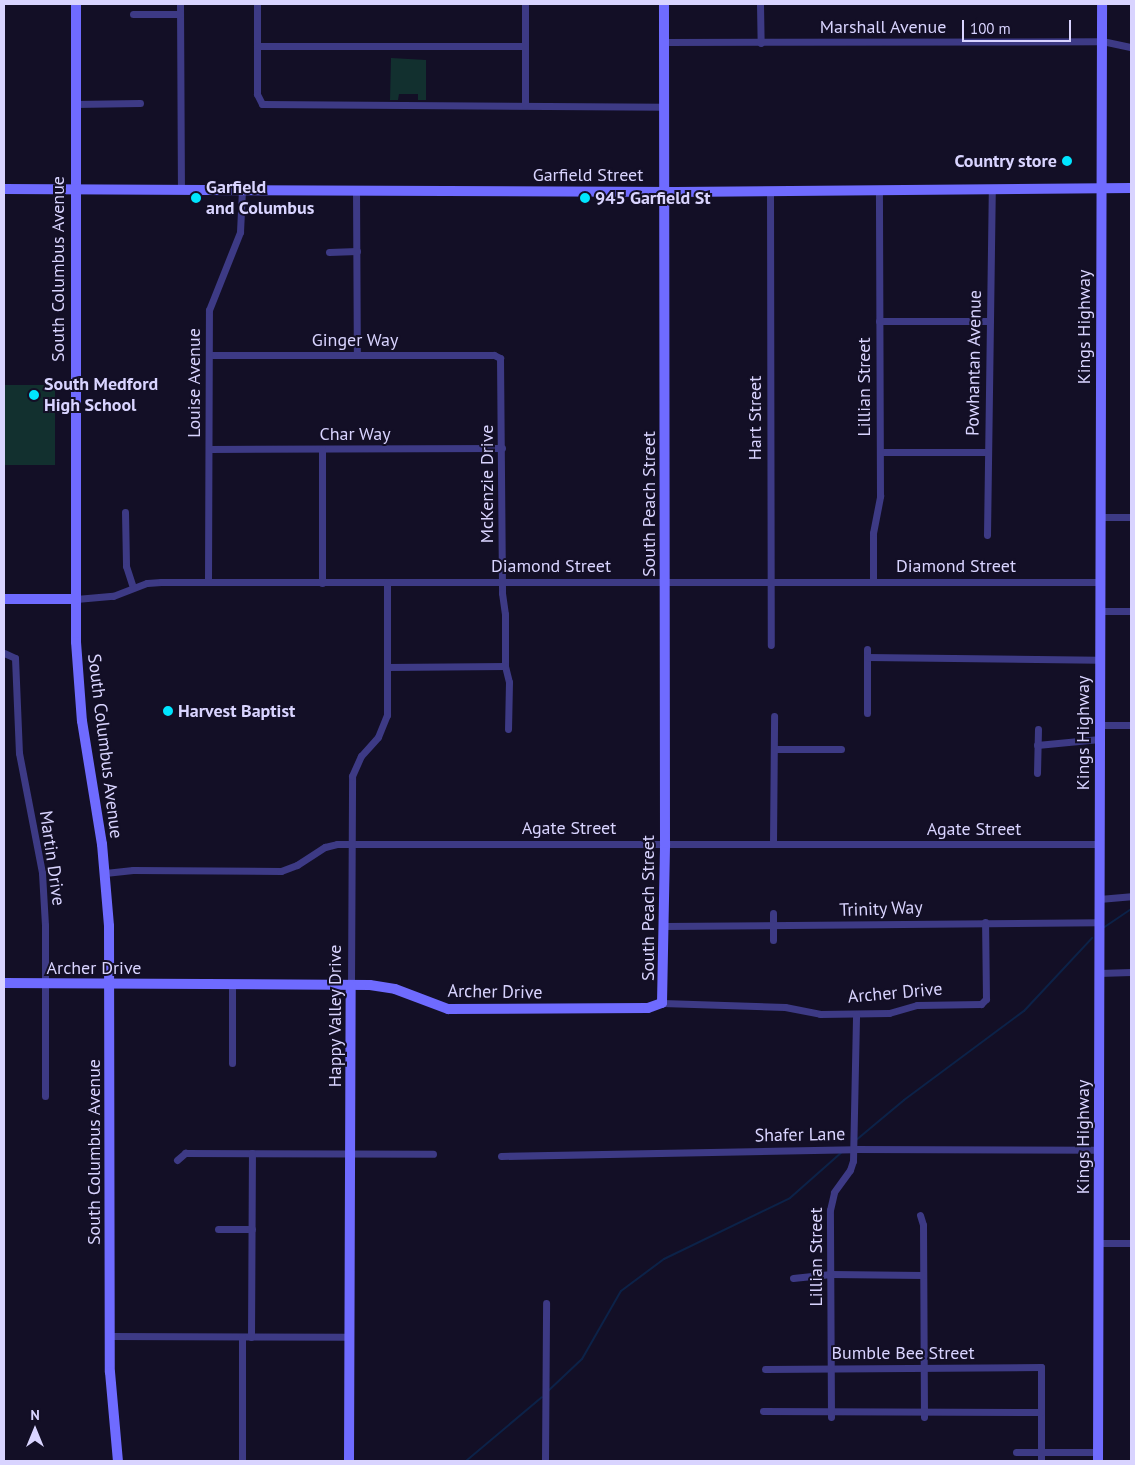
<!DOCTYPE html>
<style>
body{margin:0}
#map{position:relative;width:1135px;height:1465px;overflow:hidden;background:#130f26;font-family:"PT Sans",sans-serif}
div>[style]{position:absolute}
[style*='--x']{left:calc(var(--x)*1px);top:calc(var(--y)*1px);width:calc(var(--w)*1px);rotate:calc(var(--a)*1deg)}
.green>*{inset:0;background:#12302f;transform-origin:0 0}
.stream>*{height:2px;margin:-1px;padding:0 1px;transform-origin:1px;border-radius:1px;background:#0c2248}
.street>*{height:7px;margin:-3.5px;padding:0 3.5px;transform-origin:3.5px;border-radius:3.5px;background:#3d3a85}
.secondary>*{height:10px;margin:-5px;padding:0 5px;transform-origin:5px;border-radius:5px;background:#6f6bff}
.dots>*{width:14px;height:14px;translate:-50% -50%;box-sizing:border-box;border:2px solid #130f26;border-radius:50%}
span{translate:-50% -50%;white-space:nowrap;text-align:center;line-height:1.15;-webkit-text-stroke:4px #130f26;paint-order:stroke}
.street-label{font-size:18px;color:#d9d4ff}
.poi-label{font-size:18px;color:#d9d4ff;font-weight:700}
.right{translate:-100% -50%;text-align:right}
.left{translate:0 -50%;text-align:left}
.frame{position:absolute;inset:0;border:5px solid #d9d4ff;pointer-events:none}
.north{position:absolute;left:10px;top:1405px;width:50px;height:50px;-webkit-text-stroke:4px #130f26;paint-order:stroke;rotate:0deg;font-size:14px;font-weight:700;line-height:20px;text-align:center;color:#d9d4ff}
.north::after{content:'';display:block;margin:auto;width:18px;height:22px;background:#d9d4ff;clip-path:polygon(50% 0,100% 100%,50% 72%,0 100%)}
.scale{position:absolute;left:962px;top:20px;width:109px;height:22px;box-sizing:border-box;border:2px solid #d9d4ff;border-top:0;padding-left:6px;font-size:15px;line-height:18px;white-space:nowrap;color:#d9d4ff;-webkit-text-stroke:4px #130f26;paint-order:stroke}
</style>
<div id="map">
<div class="green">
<i style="clip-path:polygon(391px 58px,426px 60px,426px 100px,418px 100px,418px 94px,399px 94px,398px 100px,390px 100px)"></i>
<i style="left:4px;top:385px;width:51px;height:80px"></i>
</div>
<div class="stream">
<i style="--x:1103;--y:928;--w:34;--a:-34"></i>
<i style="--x:855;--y:1141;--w:64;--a:-39.9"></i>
<i style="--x:904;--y:1100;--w:149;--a:-36.6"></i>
<i style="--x:1024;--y:1011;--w:100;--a:-47"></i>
<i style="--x:547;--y:1392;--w:48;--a:-43.3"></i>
<i style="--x:582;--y:1359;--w:78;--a:-60.2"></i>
<i style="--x:621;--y:1291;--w:54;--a:-36.7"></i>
<i style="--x:664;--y:1259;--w:140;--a:-25.8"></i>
<i style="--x:790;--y:1198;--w:69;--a:-41.5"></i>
<i style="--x:466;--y:1461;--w:99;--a:-40.1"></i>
</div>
<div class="street">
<i style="--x:180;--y:4;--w:185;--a:89.7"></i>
<i style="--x:257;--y:4;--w:90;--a:90"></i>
<i style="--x:257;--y:94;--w:11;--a:63"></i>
<i style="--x:262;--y:104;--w:403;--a:0.4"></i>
<i style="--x:760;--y:4;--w:39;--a:89"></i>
<i style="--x:133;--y:14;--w:47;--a:0"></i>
<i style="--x:664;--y:42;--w:438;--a:-0.1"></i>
<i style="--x:1102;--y:41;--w:30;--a:12"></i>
<i style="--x:257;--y:46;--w:268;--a:0"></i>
<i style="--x:75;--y:104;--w:65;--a:-0.9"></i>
<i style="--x:525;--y:105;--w:101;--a:-90"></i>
<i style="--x:356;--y:189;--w:166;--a:89.7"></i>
<i style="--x:770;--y:191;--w:454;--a:89.9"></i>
<i style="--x:329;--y:252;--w:28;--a:-2"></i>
<i style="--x:879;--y:321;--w:111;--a:0"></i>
<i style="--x:209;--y:355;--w:285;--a:0"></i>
<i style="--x:494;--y:355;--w:7;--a:27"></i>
<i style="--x:500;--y:358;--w:235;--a:89.5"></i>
<i style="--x:502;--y:593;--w:21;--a:82"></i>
<i style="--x:505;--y:614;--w:52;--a:90"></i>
<i style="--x:505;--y:666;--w:16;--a:76"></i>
<i style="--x:509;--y:682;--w:47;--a:91.2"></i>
<i style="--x:209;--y:449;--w:293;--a:-0.2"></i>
<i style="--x:880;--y:452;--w:106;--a:0"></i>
<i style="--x:125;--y:512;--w:54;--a:88.9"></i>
<i style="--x:126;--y:566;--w:22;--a:72"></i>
<i style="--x:1101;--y:517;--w:30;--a:0"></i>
<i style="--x:987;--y:535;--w:344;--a:-89.2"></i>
<i style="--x:208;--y:582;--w:272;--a:-89.8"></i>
<i style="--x:209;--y:310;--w:84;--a:-68.3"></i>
<i style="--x:240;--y:232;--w:43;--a:-87.3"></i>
<i style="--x:873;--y:582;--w:49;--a:-90"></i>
<i style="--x:873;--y:533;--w:38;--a:-79"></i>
<i style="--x:880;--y:496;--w:305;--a:-90.2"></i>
<i style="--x:322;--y:583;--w:134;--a:-90"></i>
<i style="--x:76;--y:599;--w:37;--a:-5"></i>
<i style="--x:113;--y:596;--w:36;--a:-21"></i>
<i style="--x:147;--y:583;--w:14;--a:-4"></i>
<i style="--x:161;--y:582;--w:940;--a:0"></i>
<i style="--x:1100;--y:611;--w:31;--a:0"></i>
<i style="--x:867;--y:649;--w:64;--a:90"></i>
<i style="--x:4;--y:653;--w:12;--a:24"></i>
<i style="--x:15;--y:658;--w:95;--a:87.6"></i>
<i style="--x:19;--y:753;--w:122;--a:79.1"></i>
<i style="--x:42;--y:873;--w:52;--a:86.7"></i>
<i style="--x:45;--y:925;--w:171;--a:90"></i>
<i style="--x:867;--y:657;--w:231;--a:0.7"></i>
<i style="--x:387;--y:667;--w:118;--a:-0.5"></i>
<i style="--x:1099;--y:725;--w:32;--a:0"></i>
<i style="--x:1037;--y:745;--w:63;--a:-5.4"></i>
<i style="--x:774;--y:749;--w:67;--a:0"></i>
<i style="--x:1037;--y:773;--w:44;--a:-88.7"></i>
<i style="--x:773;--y:843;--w:127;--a:-89.5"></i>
<i style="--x:105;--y:873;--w:28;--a:-6"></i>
<i style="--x:133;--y:870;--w:148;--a:0.4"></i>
<i style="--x:281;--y:871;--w:17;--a:-21"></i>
<i style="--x:297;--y:865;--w:33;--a:-33"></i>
<i style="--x:325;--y:847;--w:12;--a:-14"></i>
<i style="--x:337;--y:844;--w:763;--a:0"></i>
<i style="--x:1099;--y:899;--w:32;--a:-5"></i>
<i style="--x:773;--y:913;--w:27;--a:90"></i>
<i style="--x:664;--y:926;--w:435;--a:-0.5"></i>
<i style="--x:1099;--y:973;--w:32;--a:-2"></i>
<i style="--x:351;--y:985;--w:209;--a:-89.7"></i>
<i style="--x:352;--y:776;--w:22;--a:-66"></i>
<i style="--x:361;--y:756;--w:25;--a:-48"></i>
<i style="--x:378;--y:737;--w:24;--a:-68"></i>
<i style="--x:387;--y:715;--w:133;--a:-90"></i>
<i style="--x:662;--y:1003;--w:123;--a:1.9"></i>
<i style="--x:785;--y:1007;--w:36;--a:11"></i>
<i style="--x:820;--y:1014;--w:69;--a:-0.8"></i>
<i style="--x:889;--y:1013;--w:29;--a:-16"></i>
<i style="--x:917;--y:1005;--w:64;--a:-0.9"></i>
<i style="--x:981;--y:1004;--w:7;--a:-45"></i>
<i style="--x:986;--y:999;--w:77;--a:-90.7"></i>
<i style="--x:232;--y:1063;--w:78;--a:-90"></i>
<i style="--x:501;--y:1156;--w:352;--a:-1.1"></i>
<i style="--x:853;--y:1149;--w:246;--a:0.2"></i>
<i style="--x:177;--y:1160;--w:11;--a:-41"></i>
<i style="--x:185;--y:1153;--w:248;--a:0.2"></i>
<i style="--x:920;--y:1215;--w:10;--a:73"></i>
<i style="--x:923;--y:1225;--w:192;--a:89.7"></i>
<i style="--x:218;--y:1229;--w:34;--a:0"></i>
<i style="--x:1099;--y:1243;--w:32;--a:0"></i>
<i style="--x:793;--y:1278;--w:38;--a:-6"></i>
<i style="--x:831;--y:1274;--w:92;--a:0.6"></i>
<i style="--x:109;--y:1336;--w:241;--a:0.2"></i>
<i style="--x:251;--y:1337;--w:184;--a:-89.7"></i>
<i style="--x:765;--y:1369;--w:276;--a:-0.4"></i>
<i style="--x:1041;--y:1367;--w:94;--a:90"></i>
<i style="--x:763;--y:1411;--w:278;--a:0.2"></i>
<i style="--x:831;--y:1417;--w:207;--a:-90.3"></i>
<i style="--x:830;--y:1210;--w:18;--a:-77"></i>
<i style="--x:834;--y:1192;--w:27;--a:-54"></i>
<i style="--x:850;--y:1170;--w:9;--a:-72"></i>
<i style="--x:853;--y:1161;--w:147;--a:-88.8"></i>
<i style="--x:1016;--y:1452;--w:82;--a:0"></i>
<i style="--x:242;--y:1461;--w:124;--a:-90"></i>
<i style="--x:545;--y:1461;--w:158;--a:-89.6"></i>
</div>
<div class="secondary">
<i style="--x:76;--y:4;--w:638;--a:90"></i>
<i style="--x:76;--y:642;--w:79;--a:85.7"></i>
<i style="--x:82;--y:721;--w:125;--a:80.8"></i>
<i style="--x:102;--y:844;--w:82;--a:85.1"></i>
<i style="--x:109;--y:926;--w:446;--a:89.9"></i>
<i style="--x:110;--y:1372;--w:89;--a:84.9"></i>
<i style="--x:4;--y:189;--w:672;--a:0.26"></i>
<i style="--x:676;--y:192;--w:455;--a:-0.5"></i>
<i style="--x:4;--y:599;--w:72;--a:0"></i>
<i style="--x:4;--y:983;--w:366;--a:0.3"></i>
<i style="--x:370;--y:985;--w:25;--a:9"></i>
<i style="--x:395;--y:989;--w:57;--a:20.7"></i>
<i style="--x:448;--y:1009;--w:200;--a:-0.3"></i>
<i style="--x:648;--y:1008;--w:15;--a:-20"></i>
<i style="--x:662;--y:1003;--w:160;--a:-88.9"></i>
<i style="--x:665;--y:843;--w:839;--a:-90.07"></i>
<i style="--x:349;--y:1461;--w:476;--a:-89.8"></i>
<i style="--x:1098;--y:1461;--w:1457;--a:-89.84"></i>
</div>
<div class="dots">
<i style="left:1067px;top:161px;background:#00e5ff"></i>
<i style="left:196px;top:198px;background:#00e5ff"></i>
<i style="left:585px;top:198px;background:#00e5ff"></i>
<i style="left:34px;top:395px;background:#00e5ff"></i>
<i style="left:168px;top:711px;background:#00e5ff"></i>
</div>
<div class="street-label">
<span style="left:883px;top:27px">Marshall Avenue</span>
<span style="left:588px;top:175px">Garfield Street</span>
<span style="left:58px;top:269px;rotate:-90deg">South Columbus Avenue</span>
<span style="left:1084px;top:327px;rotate:-90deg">Kings Highway</span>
<span style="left:355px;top:340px">Ginger Way</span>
<span style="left:974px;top:363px;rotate:-89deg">Powhantan Avenue</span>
<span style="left:194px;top:383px;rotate:-90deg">Louise Avenue</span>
<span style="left:864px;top:387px;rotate:-90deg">Lillian Street</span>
<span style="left:755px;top:418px;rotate:-90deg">Hart Street</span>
<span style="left:355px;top:434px">Char Way</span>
<span style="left:487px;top:484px;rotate:-90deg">McKenzie Drive</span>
<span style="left:649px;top:504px;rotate:-90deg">South Peach Street</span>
<span style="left:551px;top:566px">Diamond Street</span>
<span style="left:956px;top:566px">Diamond Street</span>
<span style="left:1083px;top:733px;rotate:-90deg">Kings Highway</span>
<span style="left:105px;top:746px;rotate:83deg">South Columbus Avenue</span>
<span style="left:569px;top:828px">Agate Street</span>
<span style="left:974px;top:829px">Agate Street</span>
<span style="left:52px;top:858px;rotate:82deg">Martin Drive</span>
<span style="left:648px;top:908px;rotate:-90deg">South Peach Street</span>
<span style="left:881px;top:909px;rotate:-2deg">Trinity Way</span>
<span style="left:94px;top:968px">Archer Drive</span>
<span style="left:495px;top:992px;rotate:1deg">Archer Drive</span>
<span style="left:895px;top:993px;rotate:-5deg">Archer Drive</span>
<span style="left:335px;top:1016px;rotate:-90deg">Happy Valley Drive</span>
<span style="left:800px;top:1135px;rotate:-1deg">Shafer Lane</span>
<span style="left:1083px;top:1137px;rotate:-90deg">Kings Highway</span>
<span style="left:94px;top:1152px;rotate:-90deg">South Columbus Avenue</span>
<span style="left:816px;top:1257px;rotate:-90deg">Lillian Street</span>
<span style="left:903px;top:1353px">Bumble Bee Street</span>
</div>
<div class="poi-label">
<span class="right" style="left:1057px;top:161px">Country store</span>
<span class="left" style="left:206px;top:198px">Garfield<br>and Columbus</span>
<span class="left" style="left:595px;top:198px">945 Garfield St</span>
<span class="left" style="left:44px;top:395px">South Medford<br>High School</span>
<span class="left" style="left:178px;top:711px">Harvest Baptist</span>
</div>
<div class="frame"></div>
<div class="north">N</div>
<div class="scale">100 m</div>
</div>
